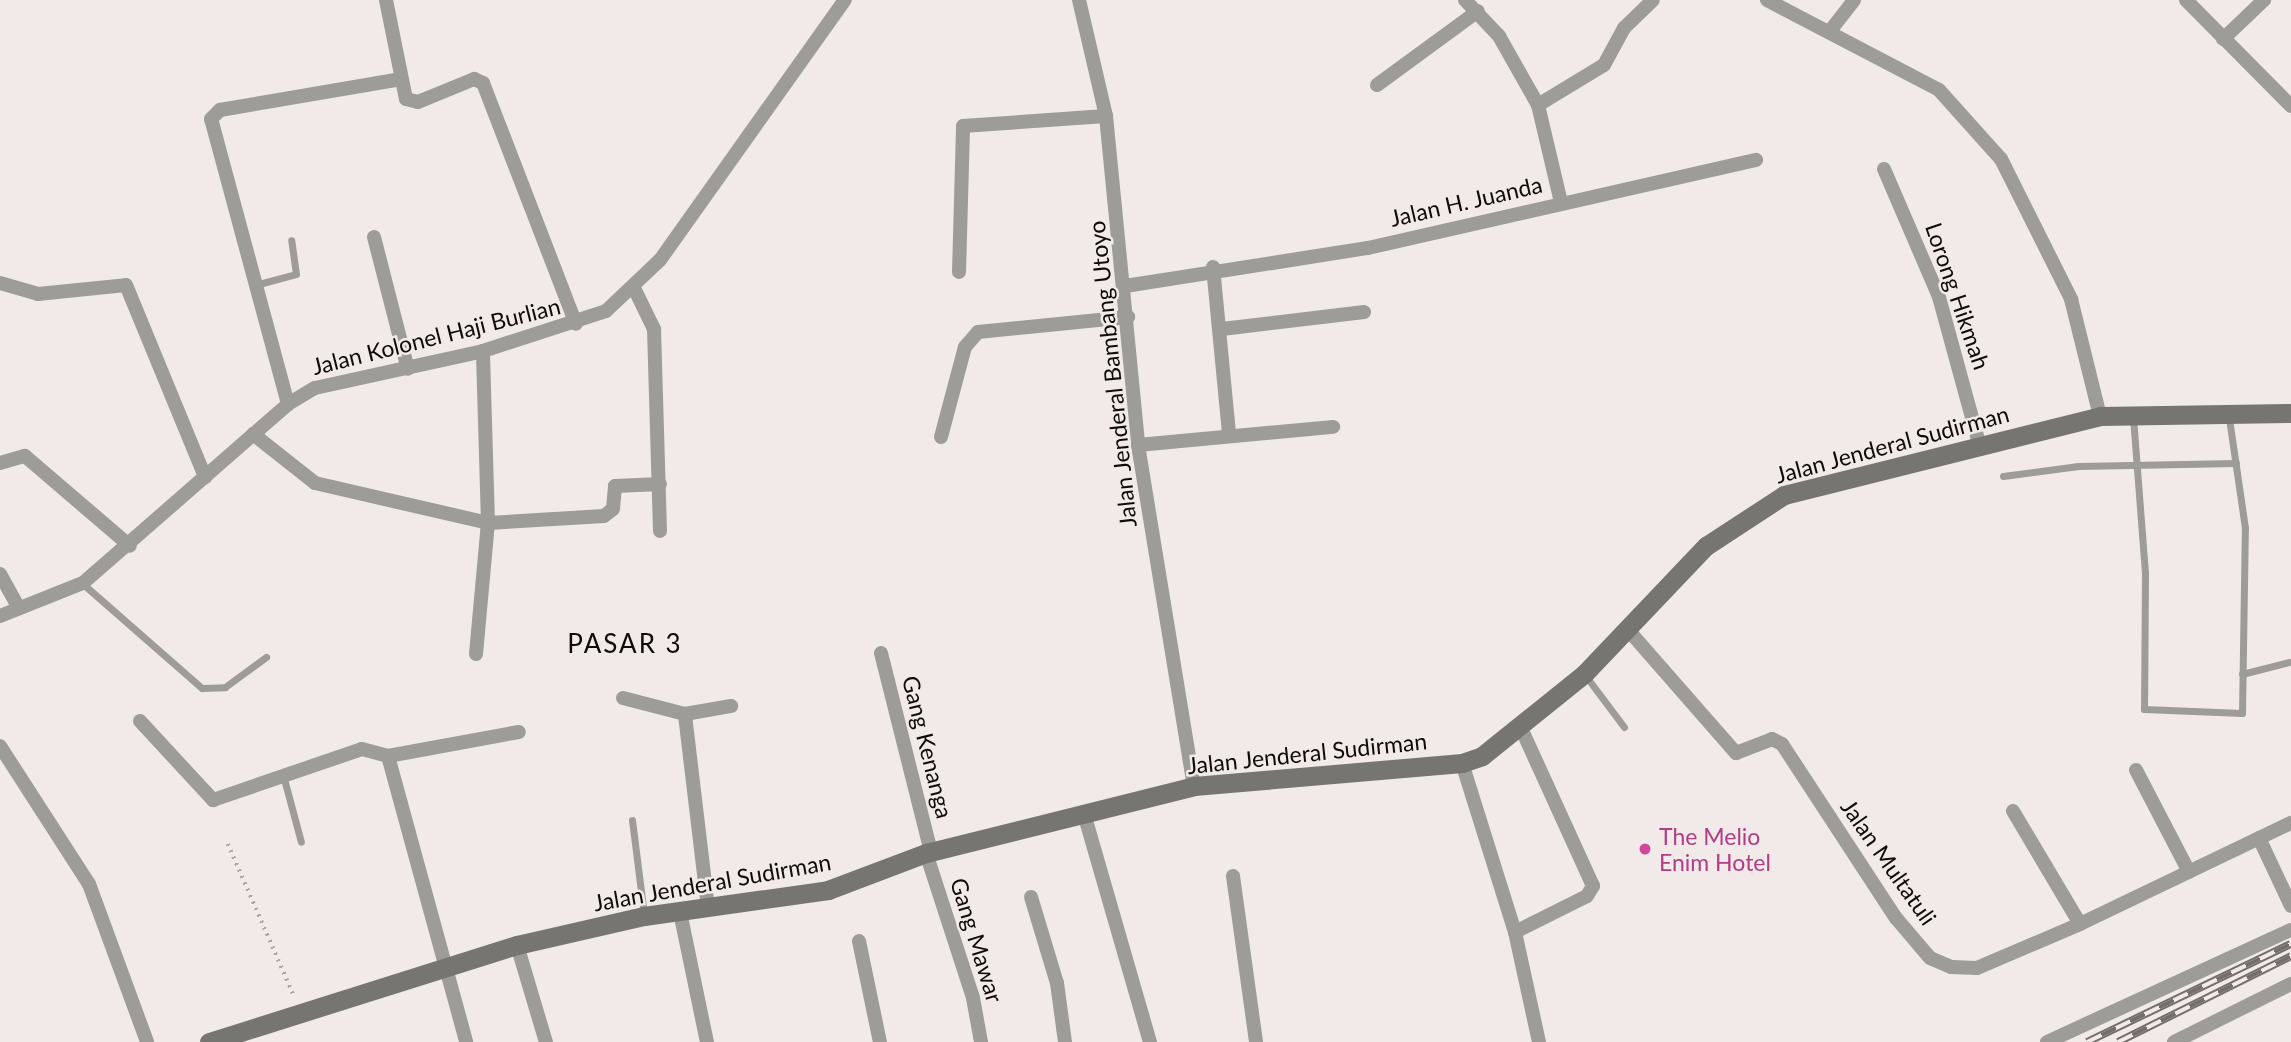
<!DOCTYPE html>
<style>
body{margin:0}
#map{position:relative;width:2291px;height:1042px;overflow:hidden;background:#f2eae8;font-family:Lato,sans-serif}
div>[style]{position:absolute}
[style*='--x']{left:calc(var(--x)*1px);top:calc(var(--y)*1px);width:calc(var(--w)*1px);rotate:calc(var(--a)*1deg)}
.path>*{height:3.5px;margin-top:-1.75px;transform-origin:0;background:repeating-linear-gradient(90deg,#aba5a3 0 2px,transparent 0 7px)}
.service>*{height:7px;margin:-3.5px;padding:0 3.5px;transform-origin:3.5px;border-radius:3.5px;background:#9d9c99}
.minor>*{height:14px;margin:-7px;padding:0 7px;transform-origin:7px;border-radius:7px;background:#9d9c99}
.secondary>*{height:19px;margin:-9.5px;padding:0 9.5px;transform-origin:9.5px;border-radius:9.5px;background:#777571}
.rail>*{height:8px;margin-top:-4px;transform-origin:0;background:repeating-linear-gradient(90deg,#f2eae8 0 16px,#736e6d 0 32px);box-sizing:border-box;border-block:2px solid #736e6d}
.dots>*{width:19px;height:19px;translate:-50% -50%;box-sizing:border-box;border:4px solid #f2eae8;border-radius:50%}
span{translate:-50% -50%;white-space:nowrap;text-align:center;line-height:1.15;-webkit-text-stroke:5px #f2eae8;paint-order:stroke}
.street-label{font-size:23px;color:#0e0c0b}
.hotel-label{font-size:23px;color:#b23c85}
.left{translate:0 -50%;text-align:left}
.quarter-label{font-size:26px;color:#0e0c0b;letter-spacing:2px}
</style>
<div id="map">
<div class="path">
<i style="--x:228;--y:844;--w:166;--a:66.5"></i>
</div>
<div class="service">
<i style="--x:255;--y:285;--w:42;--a:-15"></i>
<i style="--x:296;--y:274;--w:34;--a:-98"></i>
<i style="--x:2133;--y:417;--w:157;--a:85.6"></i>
<i style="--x:2145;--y:574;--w:135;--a:90.4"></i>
<i style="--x:2144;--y:709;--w:98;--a:2.3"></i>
<i style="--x:2242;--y:713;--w:185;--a:-89.1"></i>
<i style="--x:2245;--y:528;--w:111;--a:-98.3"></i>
<i style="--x:2003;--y:476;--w:76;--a:-7.6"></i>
<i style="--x:2078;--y:466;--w:158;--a:-1.1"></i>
<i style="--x:83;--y:584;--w:158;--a:41.2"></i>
<i style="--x:202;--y:688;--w:23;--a:-2"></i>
<i style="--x:225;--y:687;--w:51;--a:-36.2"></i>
<i style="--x:2242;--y:674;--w:49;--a:-14.3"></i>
<i style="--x:1585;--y:675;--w:65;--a:53.1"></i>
<i style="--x:283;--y:775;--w:69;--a:75"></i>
<i style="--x:632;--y:820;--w:96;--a:82.8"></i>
</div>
<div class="minor">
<i style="--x:386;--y:0;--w:101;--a:78.6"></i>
<i style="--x:406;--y:99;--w:12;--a:14"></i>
<i style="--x:418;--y:102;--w:61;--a:-22.3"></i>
<i style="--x:474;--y:79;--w:10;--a:24"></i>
<i style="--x:483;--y:83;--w:258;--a:68.9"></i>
<i style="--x:1079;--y:0;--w:119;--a:76.9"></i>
<i style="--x:1106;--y:116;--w:331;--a:84.4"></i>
<i style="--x:1138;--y:445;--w:346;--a:80.7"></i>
<i style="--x:1465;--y:0;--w:50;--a:46.6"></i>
<i style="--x:1499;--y:36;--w:79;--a:60.5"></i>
<i style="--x:1538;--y:105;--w:100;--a:76.7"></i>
<i style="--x:1767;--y:0;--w:194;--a:27.6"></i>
<i style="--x:1939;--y:90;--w:93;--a:48.1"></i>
<i style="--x:2001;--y:159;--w:157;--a:63.4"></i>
<i style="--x:2071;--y:299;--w:121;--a:76.1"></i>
<i style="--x:2186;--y:0;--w:149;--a:45.3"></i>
<i style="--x:1830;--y:31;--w:39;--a:-52"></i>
<i style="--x:2223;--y:39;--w:57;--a:-43.6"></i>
<i style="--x:1377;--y:85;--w:125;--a:-36.2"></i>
<i style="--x:1538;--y:105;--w:77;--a:-31.2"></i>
<i style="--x:1604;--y:65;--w:42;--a:-61.6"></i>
<i style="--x:1624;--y:28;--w:40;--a:-44"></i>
<i style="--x:1884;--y:169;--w:139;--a:66.7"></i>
<i style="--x:1939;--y:297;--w:151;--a:74.7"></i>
<i style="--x:374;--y:237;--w:136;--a:75.6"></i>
<i style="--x:1213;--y:267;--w:167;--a:84.5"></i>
<i style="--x:959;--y:272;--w:146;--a:-88.4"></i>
<i style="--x:963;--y:126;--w:143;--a:-4"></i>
<i style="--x:0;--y:283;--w:40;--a:16"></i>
<i style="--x:38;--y:294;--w:88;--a:-5.8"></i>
<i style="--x:126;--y:285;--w:208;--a:67.6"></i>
<i style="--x:1125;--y:286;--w:246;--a:-8.9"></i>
<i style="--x:1368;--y:248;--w:398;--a:-12.8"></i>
<i style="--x:634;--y:288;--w:46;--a:64"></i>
<i style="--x:654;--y:329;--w:202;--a:88.3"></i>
<i style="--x:1222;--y:329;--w:143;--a:-6.8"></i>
<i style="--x:288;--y:404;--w:295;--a:-105.1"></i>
<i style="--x:211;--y:119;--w:13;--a:-45"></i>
<i style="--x:220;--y:110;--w:184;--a:-9.7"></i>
<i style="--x:253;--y:434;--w:79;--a:38.3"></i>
<i style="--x:315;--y:483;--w:178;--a:13"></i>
<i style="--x:488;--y:523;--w:116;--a:-3.5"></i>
<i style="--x:604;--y:516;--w:11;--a:-38"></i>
<i style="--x:613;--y:509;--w:23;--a:-85"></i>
<i style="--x:615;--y:486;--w:45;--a:-2.5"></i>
<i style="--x:941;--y:437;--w:93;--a:-75.1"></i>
<i style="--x:965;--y:347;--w:20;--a:-49"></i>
<i style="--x:978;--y:332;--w:151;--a:-5.7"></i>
<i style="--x:1138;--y:445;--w:196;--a:-5.3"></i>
<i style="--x:0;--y:463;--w:26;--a:-16"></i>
<i style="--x:25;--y:456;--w:138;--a:40.6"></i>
<i style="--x:0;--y:574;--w:39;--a:61"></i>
<i style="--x:0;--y:616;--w:89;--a:-21.7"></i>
<i style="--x:83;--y:583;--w:272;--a:-41.1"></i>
<i style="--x:288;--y:404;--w:31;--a:-31"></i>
<i style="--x:315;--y:388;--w:172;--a:-12.4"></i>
<i style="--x:483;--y:351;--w:129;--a:-18"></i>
<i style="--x:606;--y:311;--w:74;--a:-43.4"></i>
<i style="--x:660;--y:260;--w:319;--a:-54.6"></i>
<i style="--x:1630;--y:632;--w:161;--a:48.8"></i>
<i style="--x:1736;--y:753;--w:39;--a:-21"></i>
<i style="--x:1772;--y:739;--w:11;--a:27"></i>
<i style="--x:1782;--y:744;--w:208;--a:56.8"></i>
<i style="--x:1896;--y:918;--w:52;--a:49.6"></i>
<i style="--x:1930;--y:958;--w:23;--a:23"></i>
<i style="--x:1951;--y:967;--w:26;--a:2"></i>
<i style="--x:1977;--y:968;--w:112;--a:-23.1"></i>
<i style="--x:2080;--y:924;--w:234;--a:-25.6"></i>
<i style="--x:881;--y:653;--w:205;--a:75.9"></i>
<i style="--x:476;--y:654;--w:132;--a:-84.8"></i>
<i style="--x:488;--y:523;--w:172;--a:-91.7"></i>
<i style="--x:623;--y:698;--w:64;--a:14.5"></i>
<i style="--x:140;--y:721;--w:108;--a:47.3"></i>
<i style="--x:213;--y:800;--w:157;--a:-18.9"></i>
<i style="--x:362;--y:749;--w:27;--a:15"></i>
<i style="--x:388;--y:756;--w:133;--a:-10.4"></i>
<i style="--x:0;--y:746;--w:164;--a:57.2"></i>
<i style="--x:89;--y:884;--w:168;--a:69.8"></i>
<i style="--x:388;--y:756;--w:296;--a:74.7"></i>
<i style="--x:1462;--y:763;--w:177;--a:72.6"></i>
<i style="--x:1515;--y:932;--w:113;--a:77.7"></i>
<i style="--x:2136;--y:770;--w:115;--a:62.5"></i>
<i style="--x:2013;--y:811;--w:131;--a:59.3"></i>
<i style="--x:1085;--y:817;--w:234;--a:73.9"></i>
<i style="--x:2259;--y:838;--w:75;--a:64.8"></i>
<i style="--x:926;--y:853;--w:152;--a:72"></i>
<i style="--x:973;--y:998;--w:45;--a:79.7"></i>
<i style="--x:1233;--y:876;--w:168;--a:82.1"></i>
<i style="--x:1031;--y:897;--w:90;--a:73.2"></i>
<i style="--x:1057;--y:983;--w:60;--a:82.3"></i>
<i style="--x:708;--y:908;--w:195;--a:-96.8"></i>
<i style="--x:685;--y:714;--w:47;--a:-9.9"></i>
<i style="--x:680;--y:912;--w:133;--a:78.3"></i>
<i style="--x:1515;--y:932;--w:80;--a:-26.6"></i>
<i style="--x:1587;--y:896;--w:12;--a:-59"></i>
<i style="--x:1593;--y:886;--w:176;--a:-114.5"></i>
<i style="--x:859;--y:941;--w:103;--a:78.3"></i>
<i style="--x:517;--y:945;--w:101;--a:73.4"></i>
<i style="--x:2047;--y:1042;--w:268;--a:-24.7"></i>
<i style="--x:2174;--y:1042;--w:131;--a:-26.4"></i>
</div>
<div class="secondary">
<i style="--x:209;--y:1042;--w:323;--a:-17.5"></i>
<i style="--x:517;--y:945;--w:130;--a:-12.9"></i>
<i style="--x:644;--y:916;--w:186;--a:-8"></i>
<i style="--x:828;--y:890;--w:105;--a:-20.7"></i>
<i style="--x:926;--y:853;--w:276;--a:-14"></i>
<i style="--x:1194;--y:786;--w:269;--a:-4.9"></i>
<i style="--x:1462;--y:763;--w:21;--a:-19"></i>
<i style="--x:1482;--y:756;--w:131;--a:-38.8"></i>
<i style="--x:1584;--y:674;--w:177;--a:-46.4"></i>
<i style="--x:1706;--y:546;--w:93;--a:-33.2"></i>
<i style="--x:1784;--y:495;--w:326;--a:-14"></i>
<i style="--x:2100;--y:416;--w:191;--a:-0.9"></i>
</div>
<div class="rail">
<i style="--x:2087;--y:1042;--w:226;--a:-25.7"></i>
<i style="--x:2118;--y:1042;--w:193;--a:-26.4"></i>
</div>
<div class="dots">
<i style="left:1645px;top:849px;background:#d1479c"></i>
</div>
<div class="street-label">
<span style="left:1466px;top:201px;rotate:-13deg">Jalan H. Juanda</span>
<span style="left:1958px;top:296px;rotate:71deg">Lorong Hikmah</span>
<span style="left:436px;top:336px;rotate:-14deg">Jalan Kolonel Haji Burlian</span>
<span style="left:1112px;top:374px;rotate:-96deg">Jalan Jenderal Bambang Utoyo</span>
<span style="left:1892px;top:444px;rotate:-15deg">Jalan Jenderal Sudirman</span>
<span style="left:928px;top:747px;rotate:76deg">Gang Kenanga</span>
<span style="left:1307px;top:753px;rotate:-6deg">Jalan Jenderal Sudirman</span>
<span style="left:1889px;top:862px;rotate:55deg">Jalan Multatuli</span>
<span style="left:712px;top:882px;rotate:-10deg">Jalan Jenderal Sudirman</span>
<span style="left:977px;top:940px;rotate:73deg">Gang Mawar</span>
</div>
<div class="hotel-label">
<span class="left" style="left:1659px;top:849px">The Melio<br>Enim Hotel</span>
</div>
<div class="quarter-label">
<span style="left:625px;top:644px">PASAR 3</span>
</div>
</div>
